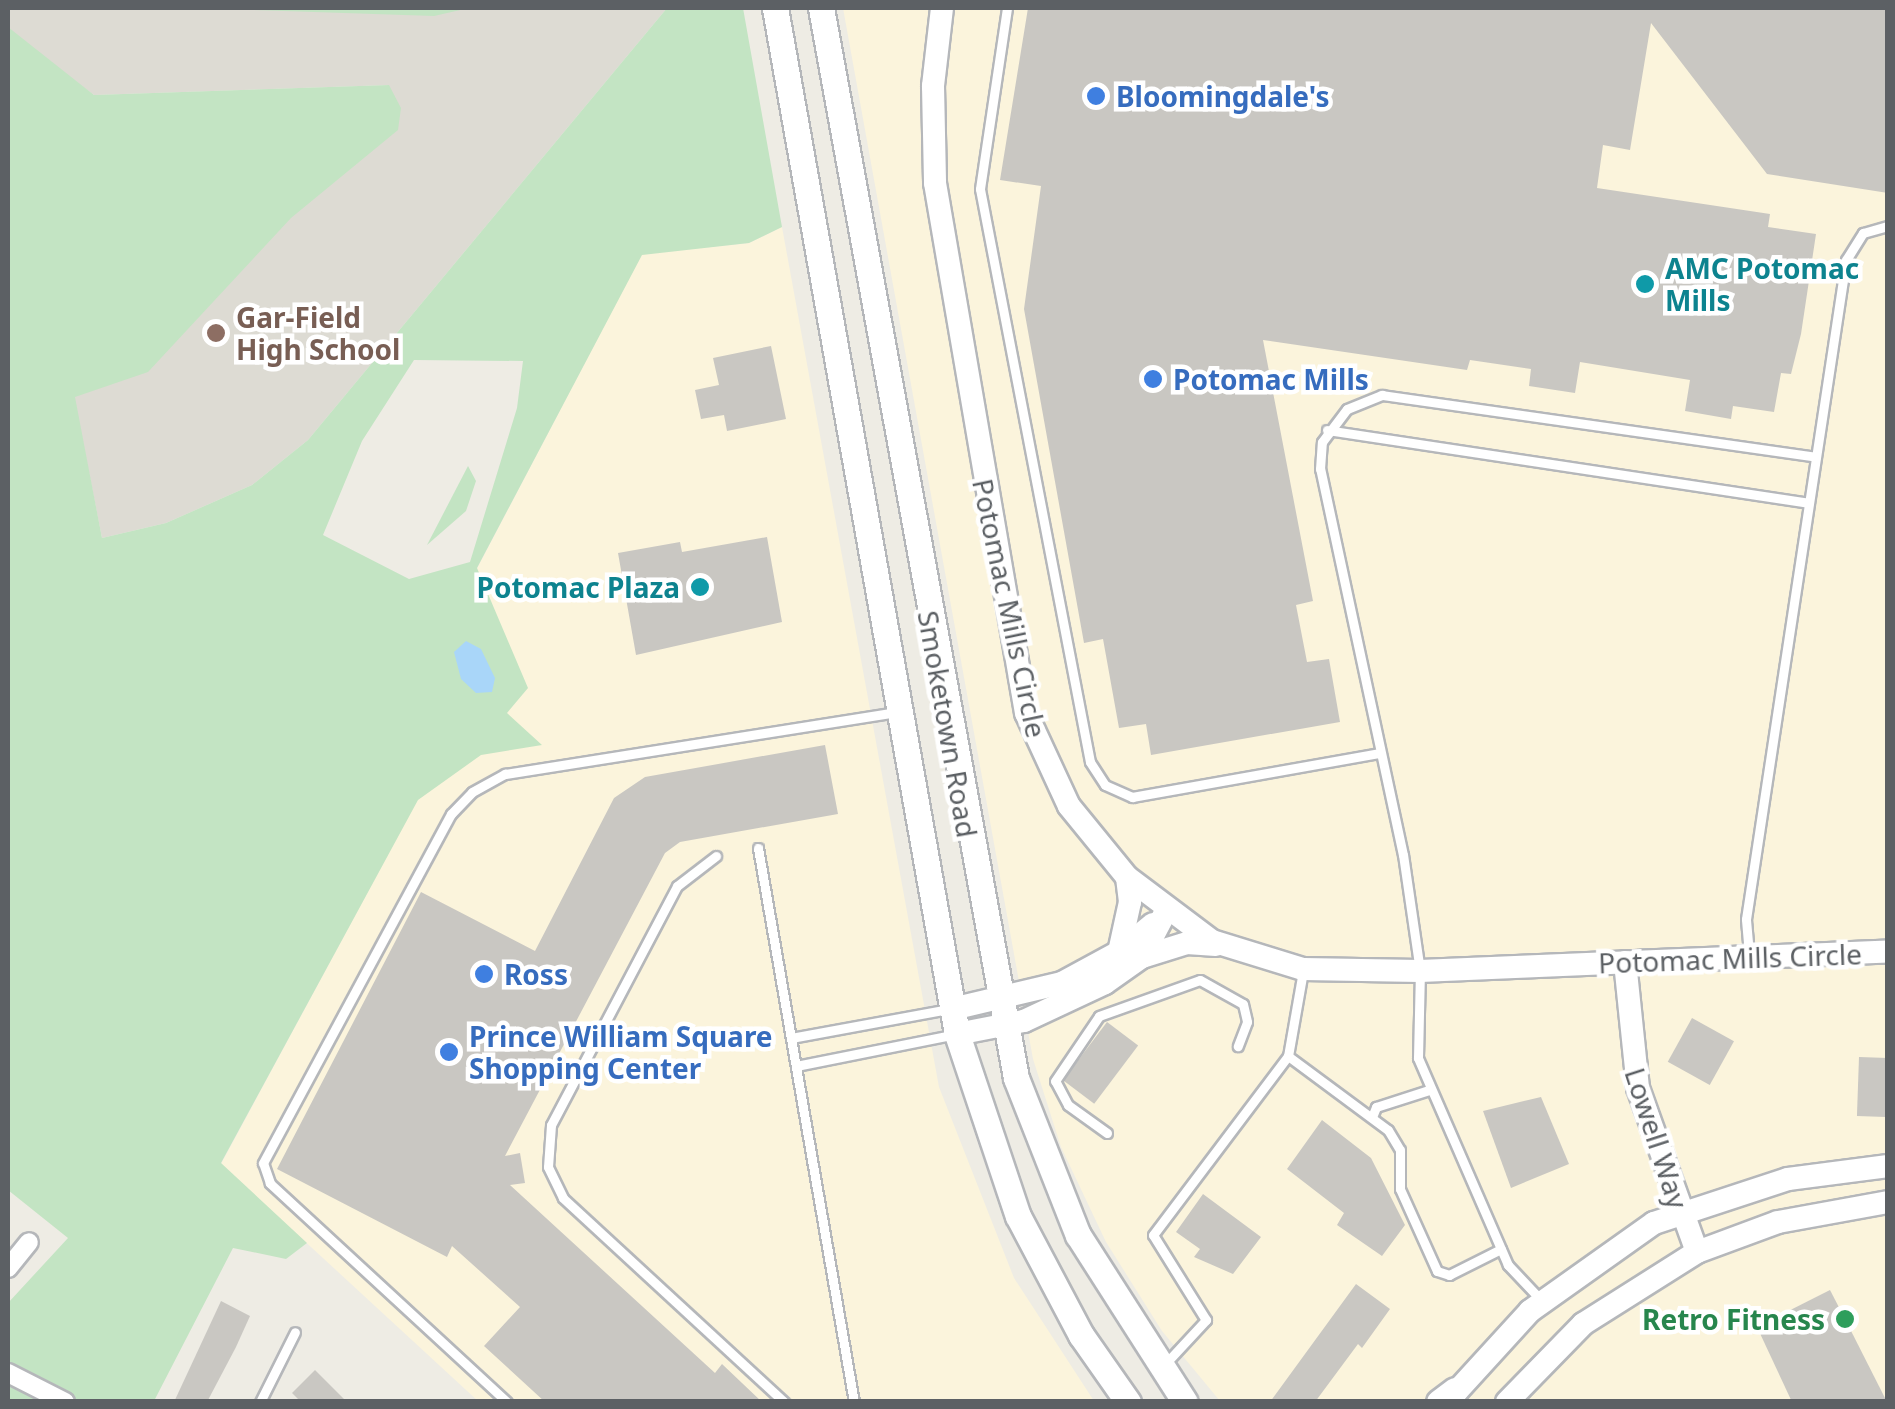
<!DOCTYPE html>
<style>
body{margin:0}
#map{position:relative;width:1895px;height:1409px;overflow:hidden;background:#eeece4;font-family:"Noto Sans",sans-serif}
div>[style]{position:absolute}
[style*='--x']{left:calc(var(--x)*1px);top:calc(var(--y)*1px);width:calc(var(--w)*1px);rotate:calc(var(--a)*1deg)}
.commercial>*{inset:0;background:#fbf4dc}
.education>*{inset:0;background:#dddbd3}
.green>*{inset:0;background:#c3e4c3}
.water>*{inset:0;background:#a9d6f9}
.building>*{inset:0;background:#c9c7c2;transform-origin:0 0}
.roads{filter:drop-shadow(2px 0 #b5b7ba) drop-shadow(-2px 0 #b5b7ba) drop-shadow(0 2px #b5b7ba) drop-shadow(0 -2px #b5b7ba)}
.service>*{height:9px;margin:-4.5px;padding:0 4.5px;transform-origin:4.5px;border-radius:4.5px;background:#fff}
.minor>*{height:18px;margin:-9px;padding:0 9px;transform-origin:9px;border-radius:9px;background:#fff}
.tertiary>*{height:22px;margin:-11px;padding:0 11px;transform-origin:11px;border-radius:11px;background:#fff}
.secondary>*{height:25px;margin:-12.5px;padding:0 12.5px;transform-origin:12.5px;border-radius:12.5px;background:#fff}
.dots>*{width:28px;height:28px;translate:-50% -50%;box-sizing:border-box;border:5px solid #fff;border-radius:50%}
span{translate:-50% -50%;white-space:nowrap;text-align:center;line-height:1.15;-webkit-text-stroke:9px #fff;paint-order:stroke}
.shop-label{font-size:28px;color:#366cbe;font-weight:700}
.left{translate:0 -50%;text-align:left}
.culture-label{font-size:28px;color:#0d838f;font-weight:700}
.right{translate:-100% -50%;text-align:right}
.education-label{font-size:28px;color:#785e54;font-weight:700}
.street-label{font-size:28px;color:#5c6064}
.leisure-label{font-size:28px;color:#27864d;font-weight:700}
.frame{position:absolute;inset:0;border:10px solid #5c6064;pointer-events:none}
</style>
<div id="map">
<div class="commercial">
<i style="clip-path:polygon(843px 8px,1887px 8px,1887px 1401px,1220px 1401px,1162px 1331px,1106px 1242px,1061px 1147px,1033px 1059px)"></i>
<i style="clip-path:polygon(782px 227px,939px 1087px,1014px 1278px,1094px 1401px,478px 1401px,221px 1164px,438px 762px,397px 721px,642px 254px,749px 243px)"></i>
</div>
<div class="education">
<i style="clip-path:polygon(8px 8px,667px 8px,308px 440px,252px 485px,166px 523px,102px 538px,74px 397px,389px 85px,94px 95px,17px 39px,8px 27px)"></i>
</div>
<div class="green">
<i style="clip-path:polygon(192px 8px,469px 8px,434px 16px)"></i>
<i style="clip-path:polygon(evenodd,667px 8px,743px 8px,782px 227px,749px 243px,642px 255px,477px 568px,528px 688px,507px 713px,542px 745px,481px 755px,418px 800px,221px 1163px,307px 1243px,286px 1259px,233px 1248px,154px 1401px,8px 1401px,8px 1303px,68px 1238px,8px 1190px,8px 27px,94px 95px,389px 85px,401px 108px,398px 130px,291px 218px,148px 372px,75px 397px,102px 538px,166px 523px,252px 485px,308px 440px,667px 8px,414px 360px,523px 361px,517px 408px,470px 562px,409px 579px,323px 535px,362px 441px,414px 360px)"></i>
<i style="clip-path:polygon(468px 466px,476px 481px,466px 511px,427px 545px)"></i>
</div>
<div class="water">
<i style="clip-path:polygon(466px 641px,481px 649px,495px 678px,492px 692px,476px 693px,461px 679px,454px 652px)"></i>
</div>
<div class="building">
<i style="clip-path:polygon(1028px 8px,1888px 8px,1888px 193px,1767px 174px,1651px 23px,1630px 150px,1603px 145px,1597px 188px,1770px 214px,1768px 227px,1816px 234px,1801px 334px,1791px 374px,1781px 373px,1774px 412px,1733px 406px,1731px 419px,1685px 411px,1690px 380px,1580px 362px,1575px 393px,1529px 386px,1531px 369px,1470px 360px,1467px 370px,1263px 340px,1313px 601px,1296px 605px,1307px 662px,1329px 659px,1340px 722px,1151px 755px,1146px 724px,1119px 728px,1103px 639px,1084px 643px,1024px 309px,1041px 186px,1000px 180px)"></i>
<i style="clip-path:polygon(771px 346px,786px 419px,727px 431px,724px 415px,701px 419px,695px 390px,719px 385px,713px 358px)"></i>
<i style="clip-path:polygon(767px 537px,782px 622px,636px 655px,618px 553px,680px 542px,682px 552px)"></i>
<i style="clip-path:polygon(825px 745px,838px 814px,680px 842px,665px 853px,505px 1156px,520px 1153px,525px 1183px,510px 1185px,715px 1373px,722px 1364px,762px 1402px,545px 1402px,484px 1346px,520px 1307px,452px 1246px,447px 1257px,277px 1169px,421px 892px,535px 951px,614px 798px,645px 777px)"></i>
<i style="left:1692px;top:1018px;width:48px;height:50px;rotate:29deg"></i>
<i style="left:1107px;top:1022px;width:39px;height:73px;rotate:37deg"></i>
<i style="left:1859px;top:1057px;width:29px;height:59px;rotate:2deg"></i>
<i style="clip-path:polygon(1541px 1097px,1569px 1164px,1511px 1188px,1483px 1111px)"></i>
<i style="clip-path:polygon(1322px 1120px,1371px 1158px,1405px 1225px,1382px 1256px,1337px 1225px,1344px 1213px,1287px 1169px)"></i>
<i style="clip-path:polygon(1203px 1194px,1261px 1237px,1233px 1274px,1194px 1257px,1200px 1249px,1176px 1232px)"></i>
<i style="clip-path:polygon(1356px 1284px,1390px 1309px,1362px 1348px,1358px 1344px,1315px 1402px,1270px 1402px)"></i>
<i style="clip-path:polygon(1830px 1290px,1845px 1319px,1887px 1402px,1792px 1402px,1757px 1327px)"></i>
<i style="clip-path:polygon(221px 1301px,250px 1316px,236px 1347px,207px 1402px,174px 1402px)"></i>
<i style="clip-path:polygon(315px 1370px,347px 1402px,301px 1402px,292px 1393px)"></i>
</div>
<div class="roads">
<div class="service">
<i style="--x:1007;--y:8;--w:183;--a:98.5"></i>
<i style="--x:980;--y:189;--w:583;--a:79.13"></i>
<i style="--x:1090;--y:762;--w:27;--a:57"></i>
<i style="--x:1105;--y:785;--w:30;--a:24"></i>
<i style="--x:1132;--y:797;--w:252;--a:-10.1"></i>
<i style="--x:1327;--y:430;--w:487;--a:8.6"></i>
<i style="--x:758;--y:848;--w:562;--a:80.17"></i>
<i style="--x:716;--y:856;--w:49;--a:142.4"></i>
<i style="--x:677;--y:886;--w:270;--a:117.8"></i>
<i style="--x:551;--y:1125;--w:42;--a:94.1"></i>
<i style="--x:548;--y:1167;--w:34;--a:64"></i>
<i style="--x:563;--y:1198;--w:301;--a:42.7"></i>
<i style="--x:1749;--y:954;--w:35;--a:-95"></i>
<i style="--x:1746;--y:919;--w:667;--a:-81.37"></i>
<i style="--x:1846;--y:260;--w:32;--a:-58"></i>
<i style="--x:1863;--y:233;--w:26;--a:-16"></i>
<i style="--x:791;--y:1038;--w:161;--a:-10.4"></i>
<i style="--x:1288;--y:1056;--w:124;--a:36.5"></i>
<i style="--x:1388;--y:1130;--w:23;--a:59"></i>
<i style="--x:1400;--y:1150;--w:39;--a:90"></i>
<i style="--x:1400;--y:1189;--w:90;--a:65.7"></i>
<i style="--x:1437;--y:1271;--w:13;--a:18"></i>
<i style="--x:1449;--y:1275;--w:58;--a:-26.6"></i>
<i style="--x:796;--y:1066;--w:163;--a:-11.3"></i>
<i style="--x:1372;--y:1117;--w:11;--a:-68"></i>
<i style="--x:1376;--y:1107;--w:56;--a:-17.8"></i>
<i style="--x:1107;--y:1133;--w:48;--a:-144.3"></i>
<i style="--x:1068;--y:1105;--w:27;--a:-118"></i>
<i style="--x:1055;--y:1081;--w:78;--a:-55.9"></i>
<i style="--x:1099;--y:1016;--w:107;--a:-19.6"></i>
<i style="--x:1200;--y:980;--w:49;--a:29.2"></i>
<i style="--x:1243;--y:1004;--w:18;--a:77"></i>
<i style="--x:1247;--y:1022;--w:26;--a:111"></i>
<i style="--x:1542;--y:1301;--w:50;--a:-133.4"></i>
<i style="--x:1508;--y:1265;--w:226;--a:-113.5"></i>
<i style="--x:1418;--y:1058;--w:87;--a:-88.7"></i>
<i style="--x:1420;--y:971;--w:117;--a:-98.3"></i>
<i style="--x:1403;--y:855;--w:395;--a:-102.1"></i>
<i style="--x:1320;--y:469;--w:27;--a:-86"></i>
<i style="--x:1322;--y:442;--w:41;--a:-52.9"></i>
<i style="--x:1347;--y:409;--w:38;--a:-22"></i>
<i style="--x:1382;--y:395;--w:438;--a:8.1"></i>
<i style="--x:1166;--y:1363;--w:59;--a:-47.1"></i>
<i style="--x:1206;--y:1320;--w:100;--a:-121.9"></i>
<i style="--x:1153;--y:1235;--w:224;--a:-53"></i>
<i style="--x:1288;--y:1056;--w:86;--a:-80"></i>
<i style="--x:260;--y:1402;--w:78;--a:-63.4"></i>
<i style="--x:507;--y:1402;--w:323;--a:-137.3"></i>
<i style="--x:270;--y:1183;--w:21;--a:-109"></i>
<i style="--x:263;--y:1163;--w:396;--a:-61.7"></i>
<i style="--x:451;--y:814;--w:30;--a:-46"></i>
<i style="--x:472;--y:792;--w:38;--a:-29"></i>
<i style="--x:505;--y:774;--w:397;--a:-9"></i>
</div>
<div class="minor">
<i style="--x:8;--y:1268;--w:33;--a:-51"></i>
<i style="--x:8;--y:1373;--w:64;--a:27"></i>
</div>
<div class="tertiary">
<i style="--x:942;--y:8;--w:79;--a:96.6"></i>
<i style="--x:933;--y:86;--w:97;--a:88.8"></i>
<i style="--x:935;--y:183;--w:538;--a:80.26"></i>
<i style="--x:1026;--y:713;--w:102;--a:65.2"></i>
<i style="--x:1069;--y:806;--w:92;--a:50.8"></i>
<i style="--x:1127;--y:877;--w:106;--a:37"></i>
<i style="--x:1212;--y:941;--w:95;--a:17.1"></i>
<i style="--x:1303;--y:969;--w:117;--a:1"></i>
<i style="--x:1420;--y:971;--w:468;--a:-2.4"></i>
<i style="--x:1119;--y:952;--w:51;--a:-77.6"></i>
<i style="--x:1130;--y:902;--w:25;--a:-97"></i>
<i style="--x:1142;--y:957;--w:47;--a:-17.3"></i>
<i style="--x:1187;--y:943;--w:29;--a:4"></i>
<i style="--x:1625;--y:962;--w:127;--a:84.1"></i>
<i style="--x:1638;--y:1088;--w:174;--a:70.2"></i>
<i style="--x:952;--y:1009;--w:113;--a:-13.3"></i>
<i style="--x:1062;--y:983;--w:65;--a:-28.5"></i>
<i style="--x:1119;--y:952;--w:44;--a:-39.5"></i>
<i style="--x:957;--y:1034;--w:68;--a:-11"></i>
<i style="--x:1024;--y:1021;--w:89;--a:-25.1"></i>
<i style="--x:1105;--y:983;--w:45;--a:-35.1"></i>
<i style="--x:1142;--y:957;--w:52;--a:-62.4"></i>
<i style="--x:1447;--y:1402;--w:123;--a:-47.6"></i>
<i style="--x:1530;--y:1311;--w:152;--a:-35.4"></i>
<i style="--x:1654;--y:1223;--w:141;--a:-18.2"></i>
<i style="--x:1788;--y:1179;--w:101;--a:-7.4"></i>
<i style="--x:1507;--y:1402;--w:109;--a:-45.7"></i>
<i style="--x:1583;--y:1324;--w:135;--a:-32.3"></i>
<i style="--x:1697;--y:1252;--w:86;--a:-20.3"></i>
<i style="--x:1778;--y:1222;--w:112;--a:-10.3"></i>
</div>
<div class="secondary">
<i style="--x:775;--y:8;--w:1042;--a:79.94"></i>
<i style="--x:957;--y:1034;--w:192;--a:71.5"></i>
<i style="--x:1018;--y:1216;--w:135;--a:62.1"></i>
<i style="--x:1081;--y:1335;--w:82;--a:55"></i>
<i style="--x:821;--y:8;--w:1088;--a:79.67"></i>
<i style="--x:1016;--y:1078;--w:169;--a:68.5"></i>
<i style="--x:1078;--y:1235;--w:198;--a:57.4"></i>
<i style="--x:1439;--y:1402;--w:20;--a:-37"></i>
</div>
</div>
<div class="dots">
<i style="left:1096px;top:96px;background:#3f7fe0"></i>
<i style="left:1645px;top:284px;background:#0f9aa8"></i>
<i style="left:216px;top:333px;background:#8d6e63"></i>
<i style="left:1153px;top:379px;background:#3f7fe0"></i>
<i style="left:700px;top:587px;background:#0f9aa8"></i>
<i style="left:484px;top:974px;background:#3f7fe0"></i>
<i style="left:449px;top:1052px;background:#3f7fe0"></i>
<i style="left:1845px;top:1319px;background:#2e9e5b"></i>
</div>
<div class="shop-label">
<span class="left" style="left:1116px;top:96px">Bloomingdale's</span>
<span class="left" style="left:1173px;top:379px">Potomac Mills</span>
<span class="left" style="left:504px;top:974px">Ross</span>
<span class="left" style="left:469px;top:1052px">Prince William Square<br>Shopping Center</span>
</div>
<div class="culture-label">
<span class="left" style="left:1665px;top:284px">AMC Potomac<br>Mills</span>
<span class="right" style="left:680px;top:587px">Potomac Plaza</span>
</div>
<div class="education-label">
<span class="left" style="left:236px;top:333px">Gar-Field<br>High School</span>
</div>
<div class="street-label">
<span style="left:1010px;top:608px;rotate:78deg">Potomac Mills Circle</span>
<span style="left:948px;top:724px;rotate:80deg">Smoketown Road</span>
<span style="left:1730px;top:958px;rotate:-2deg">Potomac Mills Circle</span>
<span style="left:1657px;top:1138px;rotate:72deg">Lowell Way</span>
</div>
<div class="leisure-label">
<span class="right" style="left:1825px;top:1319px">Retro Fitness</span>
</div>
<div class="frame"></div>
</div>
